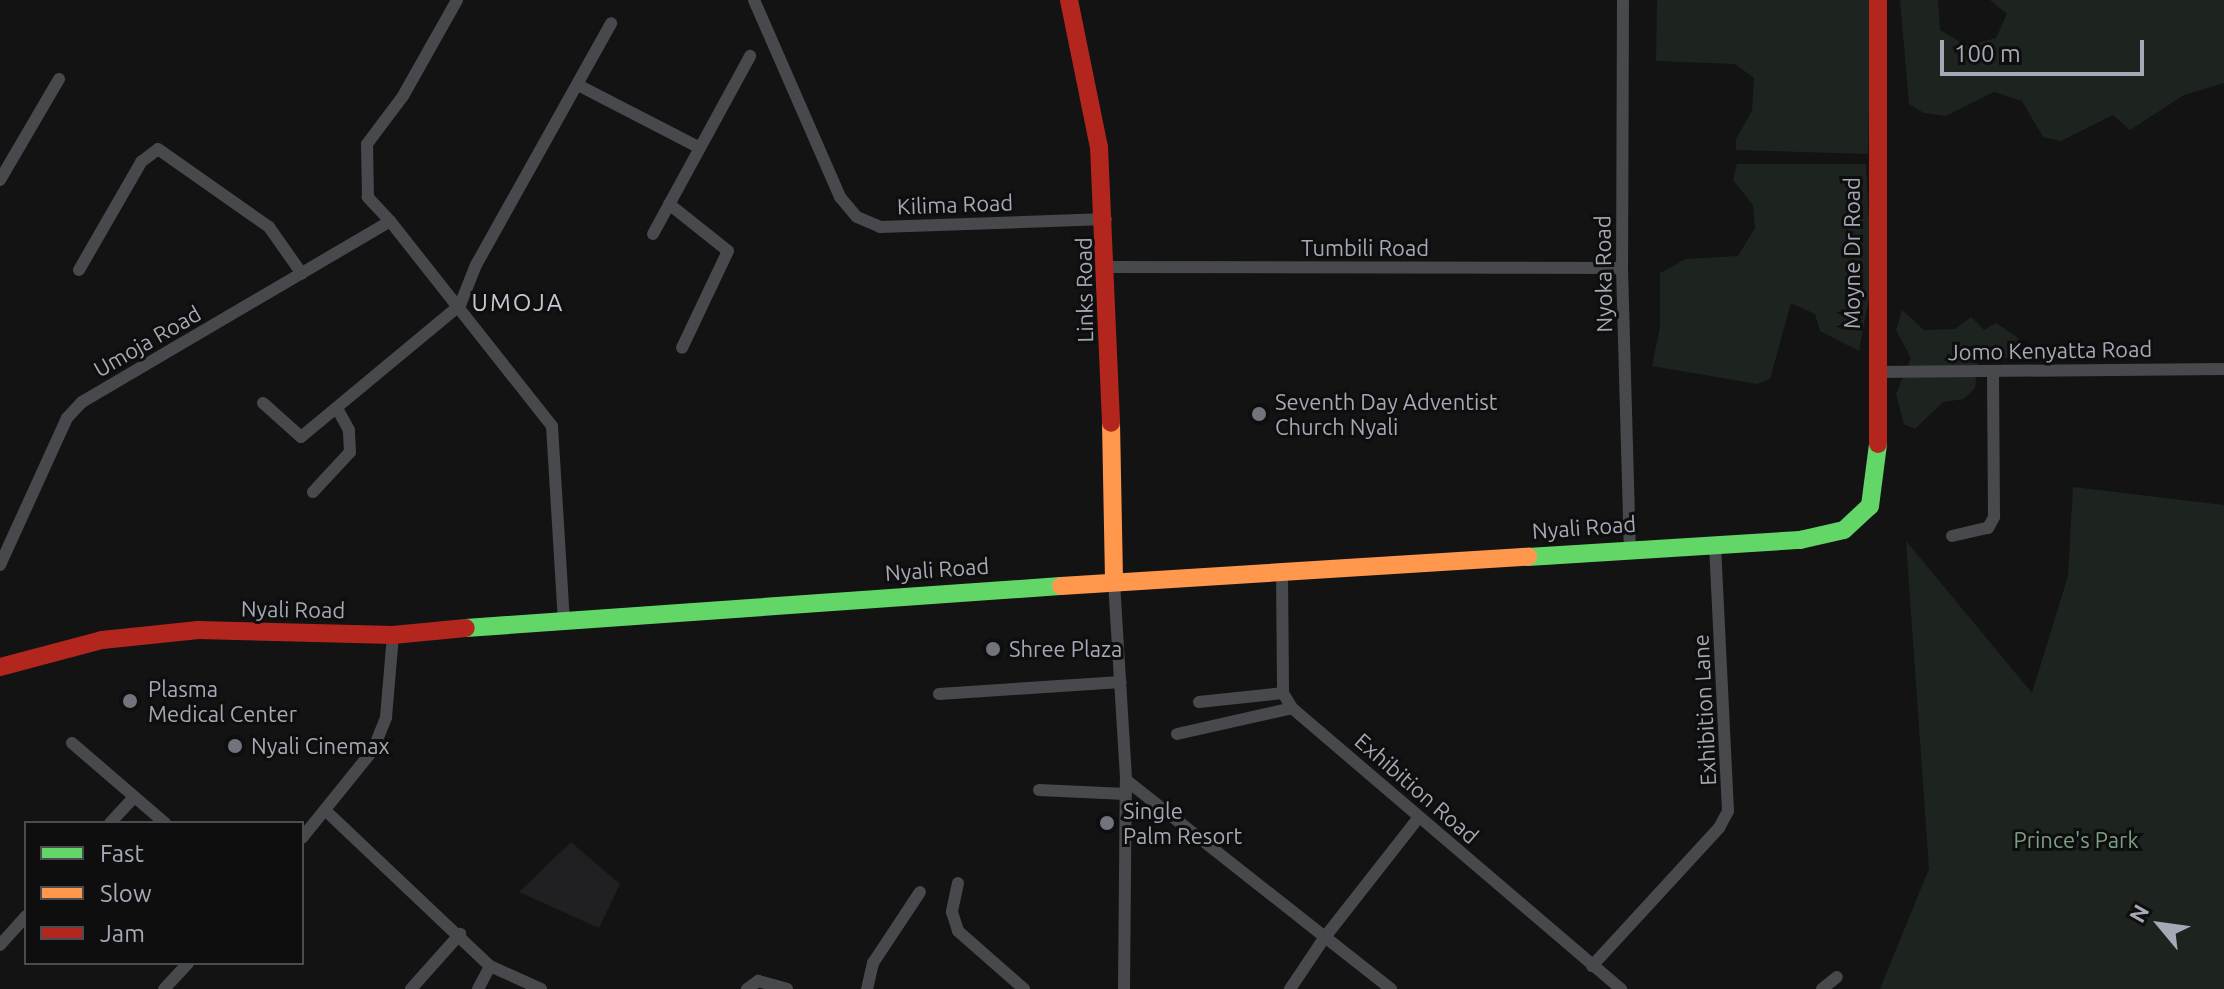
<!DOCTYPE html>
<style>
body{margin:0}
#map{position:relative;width:2224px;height:989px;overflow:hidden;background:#131314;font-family:Ubuntu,sans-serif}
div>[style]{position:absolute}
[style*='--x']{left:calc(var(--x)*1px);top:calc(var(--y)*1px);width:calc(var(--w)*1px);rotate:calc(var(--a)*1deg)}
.built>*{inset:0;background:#202022}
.green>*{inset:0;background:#1d241f}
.street>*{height:12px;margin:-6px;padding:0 6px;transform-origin:6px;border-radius:6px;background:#48494c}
.fast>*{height:18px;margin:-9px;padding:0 9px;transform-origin:9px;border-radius:9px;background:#63d668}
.slow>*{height:18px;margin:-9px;padding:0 9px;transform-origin:9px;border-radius:9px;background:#ff974d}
.jam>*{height:18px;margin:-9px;padding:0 9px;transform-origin:9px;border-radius:9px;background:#b3261e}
.dots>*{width:22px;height:22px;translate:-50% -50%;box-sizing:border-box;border:4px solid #0e0e0f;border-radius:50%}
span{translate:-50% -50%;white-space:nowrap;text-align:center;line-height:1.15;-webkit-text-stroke:6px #0e0e0f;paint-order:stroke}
.street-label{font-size:22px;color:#a5a8b5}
.poi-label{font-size:22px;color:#a5a8b5}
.left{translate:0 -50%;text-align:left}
.park-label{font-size:22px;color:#7c9f82}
.neighbourhood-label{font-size:24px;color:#c6c7d1;letter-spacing:2px}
.legend{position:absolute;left:24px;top:821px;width:280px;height:144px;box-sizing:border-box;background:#0e0e0f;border:2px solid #4a4c51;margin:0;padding:10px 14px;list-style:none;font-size:24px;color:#a5a8b5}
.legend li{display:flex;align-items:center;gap:16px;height:40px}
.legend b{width:40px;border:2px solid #4a4c51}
.north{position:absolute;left:2120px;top:885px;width:80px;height:80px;-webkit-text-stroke:6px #0e0e0f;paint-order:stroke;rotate:299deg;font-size:22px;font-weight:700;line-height:32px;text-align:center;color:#a5a8b5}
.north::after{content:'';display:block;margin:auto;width:28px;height:36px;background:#a5a8b5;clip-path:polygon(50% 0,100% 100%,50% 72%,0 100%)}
.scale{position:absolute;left:1940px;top:40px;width:204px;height:36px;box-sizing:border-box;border:4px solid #a5a8b5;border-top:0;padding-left:10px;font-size:24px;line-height:28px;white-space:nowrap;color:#a5a8b5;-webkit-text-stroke:6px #0e0e0f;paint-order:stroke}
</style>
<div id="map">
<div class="built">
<i style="clip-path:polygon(571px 842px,620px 884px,599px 928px,519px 892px)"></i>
</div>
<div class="green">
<i style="clip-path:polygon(1657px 0,1871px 0,1868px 154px,1736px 150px,1736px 139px,1752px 111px,1754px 78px,1735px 64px,1656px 61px)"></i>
<i style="clip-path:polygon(1900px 0,1938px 0,1940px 30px,1967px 46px,1996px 38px,2007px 14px,1990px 0,2224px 0,2224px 83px,2184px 95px,2130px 130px,2113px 115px,2061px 141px,2043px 137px,2022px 101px,1994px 92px,1946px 116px,1924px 113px,1909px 104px)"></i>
<i style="clip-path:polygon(1737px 164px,1866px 164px,1872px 281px,1859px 351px,1820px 331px,1815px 314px,1791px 303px,1770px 379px,1757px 384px,1652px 366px,1660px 327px,1660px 273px,1686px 259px,1738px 256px,1755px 228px,1753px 205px,1733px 180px)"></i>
<i style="clip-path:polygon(1902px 310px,1924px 330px,1955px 329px,1971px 317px,1984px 330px,1996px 323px,2018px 338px,2020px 357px,1978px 360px,1975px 388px,1964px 399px,1943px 402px,1915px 429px,1904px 424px,1896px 394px,1911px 358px,1896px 330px)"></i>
<i style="clip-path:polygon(2073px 487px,2224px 505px,2224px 989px,1880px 989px,1929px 869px,1906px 541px,2032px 693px,2068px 576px)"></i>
</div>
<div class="street">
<i style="--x:754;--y:0;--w:215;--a:66.4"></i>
<i style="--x:840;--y:197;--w:26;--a:50"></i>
<i style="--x:857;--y:217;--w:25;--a:23"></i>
<i style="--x:880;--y:227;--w:226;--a:-2"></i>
<i style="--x:1623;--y:0;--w:268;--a:90.2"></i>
<i style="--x:1622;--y:268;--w:280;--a:88.4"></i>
<i style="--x:578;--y:85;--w:135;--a:27.3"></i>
<i style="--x:0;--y:180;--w:117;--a:-59.7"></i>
<i style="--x:669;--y:204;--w:75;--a:38.5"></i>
<i style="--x:728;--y:251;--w:107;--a:115.4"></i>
<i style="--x:390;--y:221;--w:33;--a:-133"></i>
<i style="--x:368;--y:197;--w:53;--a:-91.1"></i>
<i style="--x:367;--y:144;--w:60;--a:-53.1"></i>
<i style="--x:403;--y:96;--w:110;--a:-60.6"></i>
<i style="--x:653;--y:234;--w:203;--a:-61.4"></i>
<i style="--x:1108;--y:267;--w:514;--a:0.11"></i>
<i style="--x:79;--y:270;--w:125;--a:-60.1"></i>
<i style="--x:141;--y:162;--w:21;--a:-37"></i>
<i style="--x:158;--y:149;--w:136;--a:35.1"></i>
<i style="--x:269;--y:227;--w:57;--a:54.9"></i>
<i style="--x:1876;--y:372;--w:348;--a:-0.5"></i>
<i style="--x:263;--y:403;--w:51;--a:41.8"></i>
<i style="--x:301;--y:437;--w:207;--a:-39.7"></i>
<i style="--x:460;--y:305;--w:43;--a:-68.2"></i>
<i style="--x:476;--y:265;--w:277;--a:-60.8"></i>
<i style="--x:313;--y:492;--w:54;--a:-47.2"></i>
<i style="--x:350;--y:452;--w:22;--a:-93"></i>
<i style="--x:349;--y:430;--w:23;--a:-119"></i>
<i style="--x:1952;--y:536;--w:37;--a:-13"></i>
<i style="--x:1988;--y:528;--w:13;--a:-61"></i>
<i style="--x:1994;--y:517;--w:146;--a:-90.4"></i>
<i style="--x:0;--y:565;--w:162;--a:-65.5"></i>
<i style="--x:67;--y:418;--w:22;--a:-47"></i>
<i style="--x:82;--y:402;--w:357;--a:-30.4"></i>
<i style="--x:390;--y:221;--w:261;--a:51.7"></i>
<i style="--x:552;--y:426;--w:196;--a:86.5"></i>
<i style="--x:1282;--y:572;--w:121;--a:89.5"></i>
<i style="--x:1283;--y:693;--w:17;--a:59"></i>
<i style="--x:1292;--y:708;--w:433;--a:40.5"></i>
<i style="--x:1114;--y:582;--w:198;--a:86.5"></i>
<i style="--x:1126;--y:780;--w:253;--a:38.3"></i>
<i style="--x:1325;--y:937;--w:152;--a:-51.9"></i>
<i style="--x:939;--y:694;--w:182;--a:-3.8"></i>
<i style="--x:1199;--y:702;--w:84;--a:-6.1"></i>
<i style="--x:1177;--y:734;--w:118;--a:-12.7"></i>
<i style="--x:72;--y:743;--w:123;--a:40.7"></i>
<i style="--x:1039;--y:790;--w:87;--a:2.6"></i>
<i style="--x:326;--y:811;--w:226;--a:43.4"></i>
<i style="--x:490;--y:966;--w:56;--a:24.3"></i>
<i style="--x:110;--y:823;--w:35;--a:-47"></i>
<i style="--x:302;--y:838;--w:113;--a:-51.1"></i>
<i style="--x:373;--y:750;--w:35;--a:-68"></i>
<i style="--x:386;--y:717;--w:82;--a:-85.1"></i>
<i style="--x:958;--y:883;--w:30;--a:102"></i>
<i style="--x:952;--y:912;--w:20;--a:72"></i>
<i style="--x:958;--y:931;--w:88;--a:41.3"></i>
<i style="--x:0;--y:945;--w:39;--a:-48"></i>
<i style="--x:1592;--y:966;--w:188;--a:-47.4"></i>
<i style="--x:1719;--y:828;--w:19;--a:-62"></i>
<i style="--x:1728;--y:811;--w:266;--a:-92.8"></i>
<i style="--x:164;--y:989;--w:35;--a:-47"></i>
<i style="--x:411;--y:989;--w:74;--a:-48.3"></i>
<i style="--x:478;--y:989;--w:26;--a:-62"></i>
<i style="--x:747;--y:989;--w:14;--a:-36"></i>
<i style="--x:758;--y:981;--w:30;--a:15"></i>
<i style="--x:867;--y:989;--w:27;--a:-77"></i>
<i style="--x:873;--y:963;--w:85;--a:-56.5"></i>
<i style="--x:1124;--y:989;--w:209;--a:-89.5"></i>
<i style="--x:1290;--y:989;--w:63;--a:-56.1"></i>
<i style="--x:1325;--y:937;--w:84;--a:38.2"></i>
<i style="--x:1822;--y:989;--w:19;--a:-39"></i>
</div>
<div class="fast">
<i style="--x:1528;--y:557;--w:273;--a:-3.6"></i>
<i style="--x:1800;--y:540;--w:45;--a:-12.8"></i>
<i style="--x:1844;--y:530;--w:35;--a:-43"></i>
<i style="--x:1870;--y:506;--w:63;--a:-82.6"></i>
<i style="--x:466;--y:628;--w:596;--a:-4.04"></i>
</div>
<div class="slow">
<i style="--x:1111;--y:423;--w:159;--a:88.9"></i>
<i style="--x:1061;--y:586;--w:468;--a:-3.6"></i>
</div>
<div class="jam">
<i style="--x:1069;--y:0;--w:150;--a:78.5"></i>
<i style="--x:1099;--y:147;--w:276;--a:87.5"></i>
<i style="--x:1878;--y:0;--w:444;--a:90"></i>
<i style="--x:0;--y:667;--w:106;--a:-14.8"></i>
<i style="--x:102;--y:640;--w:97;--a:-5.9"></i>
<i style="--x:198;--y:630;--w:195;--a:1.5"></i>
<i style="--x:393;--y:635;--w:73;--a:-5.5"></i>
</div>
<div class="dots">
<i style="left:1259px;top:414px;background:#72747d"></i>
<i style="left:993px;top:649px;background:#72747d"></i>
<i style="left:130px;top:701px;background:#72747d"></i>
<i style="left:235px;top:746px;background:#72747d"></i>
<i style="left:1107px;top:823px;background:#72747d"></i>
</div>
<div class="street-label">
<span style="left:955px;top:204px;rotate:-2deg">Kilima Road</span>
<span style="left:1365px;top:248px">Tumbili Road</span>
<span style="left:1852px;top:253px;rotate:-90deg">Moyne Dr Road</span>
<span style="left:1603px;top:274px;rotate:-91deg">Nyoka Road</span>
<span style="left:1084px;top:290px;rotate:-91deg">Links Road</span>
<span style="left:147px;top:341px;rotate:-30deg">Umoja Road</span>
<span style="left:2050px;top:350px;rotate:-1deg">Jomo Kenyatta Road</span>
<span style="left:1584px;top:527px;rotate:-4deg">Nyali Road</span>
<span style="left:937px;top:569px;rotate:-4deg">Nyali Road</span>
<span style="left:293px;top:609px;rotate:1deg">Nyali Road</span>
<span style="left:1704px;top:710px;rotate:-93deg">Exhibition Lane</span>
<span style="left:1417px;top:788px;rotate:41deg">Exhibition Road</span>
</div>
<div class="poi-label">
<span class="left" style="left:1275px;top:414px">Seventh Day Adventist<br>Church Nyali</span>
<span class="left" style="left:1009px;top:649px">Shree Plaza</span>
<span class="left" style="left:148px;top:701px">Plasma<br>Medical Center</span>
<span class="left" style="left:251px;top:746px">Nyali Cinemax</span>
<span class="left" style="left:1123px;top:823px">Single<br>Palm Resort</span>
</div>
<div class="park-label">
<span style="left:2076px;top:840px">Prince's Park</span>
</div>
<div class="neighbourhood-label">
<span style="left:518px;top:303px">UMOJA</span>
</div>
<ul class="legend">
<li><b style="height:10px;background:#63d668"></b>Fast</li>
<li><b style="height:10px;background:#ff974d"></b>Slow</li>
<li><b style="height:10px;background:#b3261e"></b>Jam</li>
</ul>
<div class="north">N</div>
<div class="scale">100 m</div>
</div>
